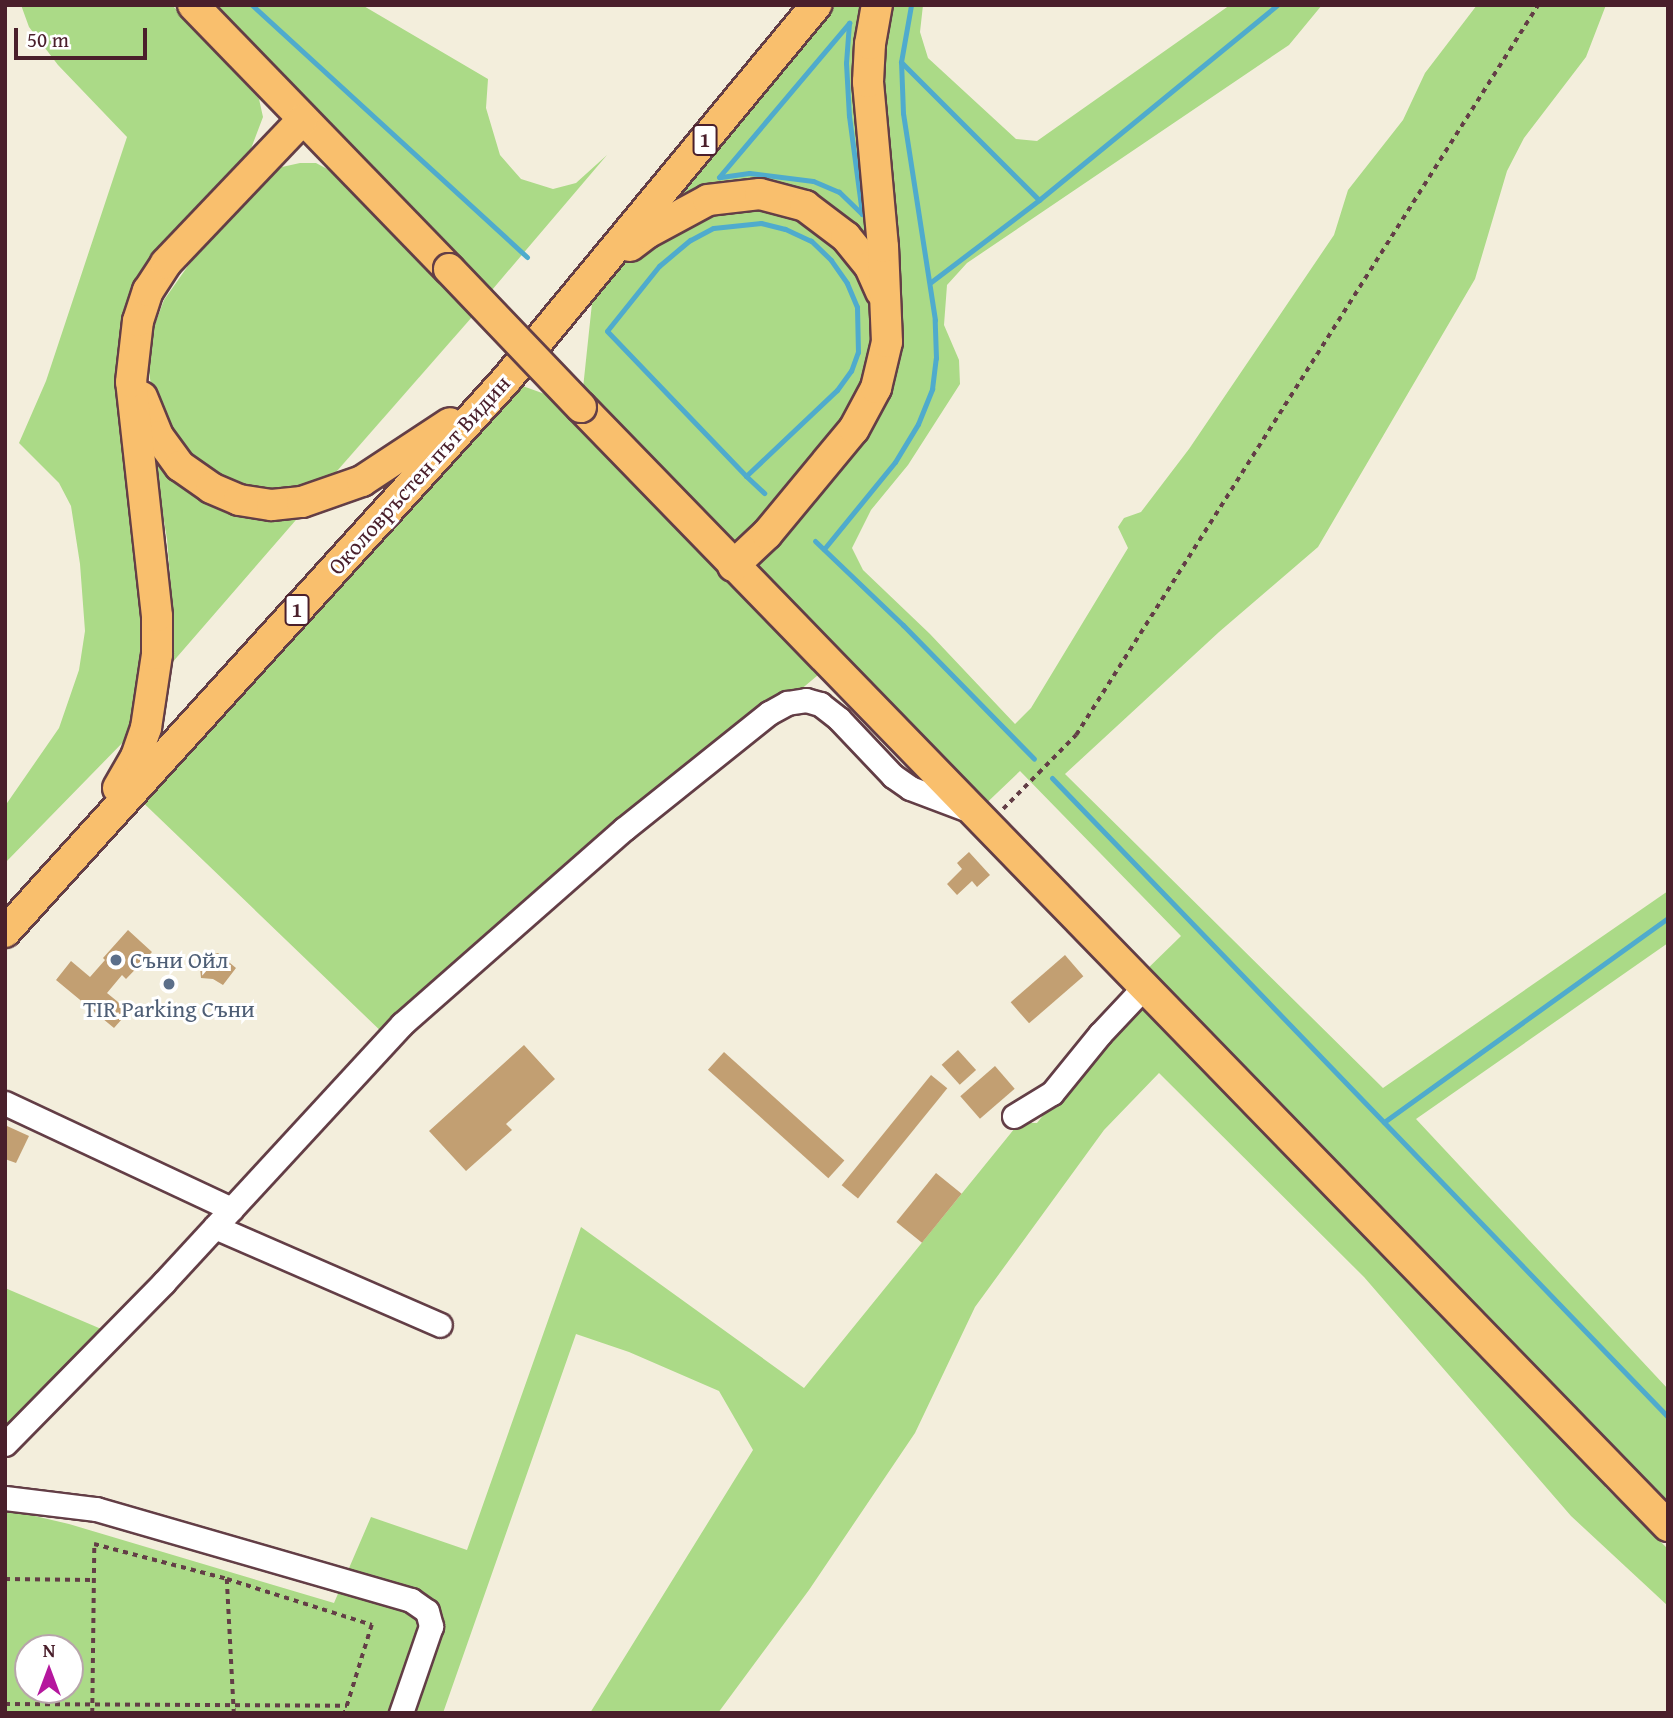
<!DOCTYPE html>
<meta charset="utf-8">
<style>
body{margin:0}
#map{position:relative;width:1673px;height:1718px;overflow:hidden;background:#f3eedc;font-family:"Gentium Book Plus",serif}
div>[style]{position:absolute}
[style*='--x']{left:calc(var(--x)*1px);top:calc(var(--y)*1px);width:calc(var(--w)*1px);rotate:calc(var(--a)*1deg)}
.green>*{inset:0;background:#abda87}
.stream>*{height:5px;margin:-2.5px;padding:0 2.5px;transform-origin:2.5px;border-radius:2.5px;background:#4fabcd}
.building>*{inset:0;background:#c29f72;transform-origin:0 0}
.path>*{height:3.5px;margin-top:-1.75px;transform-origin:0;background:repeating-linear-gradient(90deg,#633e46 0 5px,transparent 0 10px)}
.roads{filter:drop-shadow(2px 0 #633e46) drop-shadow(-2px 0 #633e46) drop-shadow(0 2px #633e46) drop-shadow(0 -2px #633e46)}
.minor>*{height:23px;margin:-11.5px;padding:0 11.5px;transform-origin:11.5px;border-radius:11.5px;background:#fff}
.major>*{height:30px;margin:-15px;padding:0 15px;transform-origin:15px;border-radius:15px;background:#f9bf6d}
.bridges{filter:drop-shadow(2px 0 #633e46) drop-shadow(-2px 0 #633e46) drop-shadow(0 2px #633e46) drop-shadow(0 -2px #633e46)}
.major-bridge>*{height:30px;margin:-15px;padding:0 15px;transform-origin:15px;border-radius:15px;background:#f9bf6d}
.dots>*{width:19px;height:19px;translate:-50% -50%;box-sizing:border-box;border:4px solid #fff;border-radius:50%}
span{translate:-50% -50%;white-space:nowrap;text-align:center;line-height:1.15;-webkit-text-stroke:6px #fff;paint-order:stroke}
.shield-label span{padding:2px 5px;background:#fff;border:2px solid;border-radius:5px;-webkit-text-stroke-width:0}
.shield-label{font-size:21px;color:#4a1f2b;font-weight:700}
.street-label{font-size:23px;color:#4a1f2b}
.service-label{font-size:23px;color:#4e5e75}
.left{translate:0 -50%;text-align:left}
.frame{position:absolute;inset:0;border:7px solid #4a1f2b;pointer-events:none}
.north{position:absolute;left:14px;top:1634px;width:70px;height:70px;box-sizing:border-box;background:#fff;border:2px solid #b7a5aa;border-radius:50%;rotate:0deg;font-size:19px;font-weight:700;line-height:28px;text-align:center;color:#4a1f2b}
.north::after{content:'';display:block;margin:auto;width:24px;height:32px;background:#b5179e;clip-path:polygon(50% 0,100% 100%,50% 72%,0 100%)}
.scale{position:absolute;left:14px;top:28px;width:133px;height:32px;box-sizing:border-box;border:4px solid #4a1f2b;border-top:0;padding-left:9px;font-size:21px;line-height:24px;white-space:nowrap;color:#4a1f2b;-webkit-text-stroke:5px #fff;paint-order:stroke}
</style>
<div id="map">
<div class="green">
<i style="clip-path:polygon(21px 5px,172px 5px,259px 99px,263px 117px,249px 154px,129px 302px,119px 342px,119px 382px,152px 609px,131px 734px,5px 863px,5px 806px,59px 728px,79px 670px,85px 631px,80px 564px,71px 506px,59px 483px,19px 443px,46px 381px,127px 137px,58px 65px,29px 27px)"></i>
<i style="clip-path:polygon(212px 5px,362px 5px,488px 79px,486px 108px,500px 155px,521px 179px,553px 189px,576px 183px,607px 155px,492px 290px)"></i>
<i style="clip-path:polygon(evenodd,816px 5px,923px 5px,920px 32px,928px 58px,1016px 139px,1037px 141px,1230px 5px,1322px 5px,1289px 45px,967px 263px,947px 285px,944px 325px,959px 360px,960px 384px,908px 465px,871px 510px,852px 548px,863px 570px,930px 634px,1015px 724px,1031px 708px,1128px 548px,1118px 527px,1124px 518px,1141px 512px,1189px 449px,1334px 235px,1348px 190px,1403px 120px,1425px 73px,1477px 5px,1606px 5px,1586px 57px,1524px 138px,1507px 171px,1475px 279px,1318px 547px,1219px 632px,1065px 774px,1383px 1088px,1668px 891px,1668px 943px,1416px 1119px,1668px 1389px,1668px 1504px,1630px 1464px,1605px 1487px,1668px 1549px,1668px 1606px,1571px 1516px,1364px 1277px,1159px 1073px,1104px 1130px,975px 1307px,915px 1433px,809px 1590px,718px 1713px,590px 1713px,753px 1450px,719px 1391px,629px 1352px,576px 1334px,443px 1713px,5px 1713px,5px 1509px,69px 1524px,334px 1603px,371px 1517px,467px 1550px,581px 1227px,804px 1388px,1019px 1123px,1037px 1123px,1145px 986px,1138px 978px,1181px 936px,1020px 771px,976px 813px,830px 665px,387px 1037px,131px 791px,506px 380px,581px 407px,595px 275px,816px 5px,28px 1648px,70px 1648px,70px 1690px,28px 1690px,28px 1648px)"></i>
<i style="clip-path:polygon(300px 163px,316px 163px,331px 171px,472px 317px,330px 479px,287px 491px,259px 493px,226px 484px,194px 464px,155px 407px,149px 373px,151px 335px,164px 300px,190px 263px,262px 181px,282px 167px)"></i>
<i style="clip-path:polygon(153px 455px,302px 513px,171px 664px,173px 614px,167px 539px)"></i>
<i style="clip-path:polygon(5px 1288px,113px 1334px,5px 1444px)"></i>
</div>
<div class="stream">
<i style="--x:252;--y:5;--w:373;--a:42.5"></i>
<i style="--x:849;--y:23;--w:40;--a:94.3"></i>
<i style="--x:846;--y:63;--w:53;--a:86.8"></i>
<i style="--x:849;--y:116;--w:99;--a:82.4"></i>
<i style="--x:862;--y:214;--w:32;--a:-136"></i>
<i style="--x:839;--y:192;--w:28;--a:-157"></i>
<i style="--x:813;--y:181;--w:64;--a:-172.9"></i>
<i style="--x:749;--y:173;--w:30;--a:172"></i>
<i style="--x:719;--y:177;--w:202;--a:-49.8"></i>
<i style="--x:901;--y:62;--w:195;--a:45"></i>
<i style="--x:931;--y:282;--w:136;--a:-37.2"></i>
<i style="--x:1039;--y:200;--w:308;--a:-39.3"></i>
<i style="--x:746;--y:476;--w:125;--a:-43.4"></i>
<i style="--x:837;--y:390;--w:24;--a:-54"></i>
<i style="--x:851;--y:371;--w:20;--a:-70"></i>
<i style="--x:858;--y:352;--w:45;--a:-91.3"></i>
<i style="--x:857;--y:307;--w:26;--a:-113"></i>
<i style="--x:847;--y:283;--w:28;--a:-125"></i>
<i style="--x:831;--y:260;--w:28;--a:-136"></i>
<i style="--x:811;--y:241;--w:29;--a:-155"></i>
<i style="--x:785;--y:229;--w:25;--a:-166"></i>
<i style="--x:761;--y:223;--w:48;--a:174.1"></i>
<i style="--x:713;--y:228;--w:26;--a:152"></i>
<i style="--x:690;--y:240;--w:40;--a:140"></i>
<i style="--x:659;--y:266;--w:83;--a:128.7"></i>
<i style="--x:607;--y:331;--w:201;--a:46.2"></i>
<i style="--x:746;--y:476;--w:25;--a:43"></i>
<i style="--x:815;--y:541;--w:122;--a:43.7"></i>
<i style="--x:903;--y:625;--w:187;--a:45.6"></i>
<i style="--x:824;--y:549;--w:112;--a:-50.8"></i>
<i style="--x:895;--y:462;--w:44;--a:-58.8"></i>
<i style="--x:918;--y:424;--w:38;--a:-68"></i>
<i style="--x:932;--y:389;--w:31;--a:-83"></i>
<i style="--x:936;--y:358;--w:38;--a:-92"></i>
<i style="--x:935;--y:320;--w:209;--a:-98.8"></i>
<i style="--x:903;--y:113;--w:51;--a:-92.2"></i>
<i style="--x:901;--y:62;--w:58;--a:-80"></i>
<i style="--x:1052;--y:778;--w:888;--a:46.05"></i>
<i style="--x:1384;--y:1122;--w:350;--a:-35.7"></i>
</div>
<div class="building">
<i style="clip-path:polygon(969px 852px,990px 875px,977px 887px,972px 881px,957px 895px,947px 884px,962px 869px,957px 863px)"></i>
<i style="clip-path:polygon(128px 930px,152px 952px,126px 979px,122px 975px,107px 993px,129px 1011px,114px 1028px,56px 980px,71px 961px,90px 977px,105px 960px,103px 958px)"></i>
<i style="clip-path:polygon(218px 953px,236px 968px,223px 985px,213px 979px,201px 978px,199px 958px)"></i>
<i style="left:1065px;top:955px;width:28px;height:72px;rotate:49deg"></i>
<i style="clip-path:polygon(524px 1045px,555px 1079px,506px 1124px,512px 1130px,466px 1171px,429px 1131px)"></i>
<i style="left:958px;top:1050px;width:27px;height:22px;rotate:48deg"></i>
<i style="left:724px;top:1052px;width:162px;height:24px;rotate:42deg"></i>
<i style="left:995px;top:1066px;width:30px;height:46px;rotate:49deg"></i>
<i style="left:931px;top:1075px;width:21px;height:142px;rotate:39deg"></i>
<i style="clip-path:polygon(7px 1126px,29px 1136px,16px 1163px,5px 1159px)"></i>
<i style="left:936px;top:1173px;width:33px;height:63px;rotate:39deg"></i>
</div>
<div class="path">
<i style="--x:1003;--y:809;--w:104;--a:-45.4"></i>
<i style="--x:1076;--y:735;--w:864;--a:-57.67"></i>
<i style="--x:5;--y:1579;--w:89;--a:0.6"></i>
<i style="--x:227;--y:1579;--w:134;--a:87"></i>
<i style="--x:5;--y:1704;--w:342;--a:0.3"></i>
<i style="--x:92;--y:1713;--w:169;--a:-89.3"></i>
<i style="--x:94;--y:1544;--w:138;--a:14.7"></i>
<i style="--x:227;--y:1579;--w:152;--a:17.6"></i>
<i style="--x:372;--y:1625;--w:92;--a:107.1"></i>
</div>
<div class="roads">
<div class="minor">
<i style="--x:5;--y:1103;--w:250;--a:25.1"></i>
<i style="--x:1014;--y:1116;--w:44;--a:-31.2"></i>
<i style="--x:1052;--y:1093;--w:76;--a:-50.9"></i>
<i style="--x:1100;--y:1034;--w:66;--a:-46.8"></i>
<i style="--x:215;--y:1227;--w:245;--a:23.5"></i>
<i style="--x:5;--y:1444;--w:227;--a:-45.5"></i>
<i style="--x:164;--y:1282;--w:351;--a:-47.3"></i>
<i style="--x:402;--y:1024;--w:295;--a:-41.3"></i>
<i style="--x:624;--y:829;--w:186;--a:-38.7"></i>
<i style="--x:769;--y:713;--w:21;--a:-29"></i>
<i style="--x:787;--y:703;--w:19;--a:-9"></i>
<i style="--x:806;--y:700;--w:15;--a:16"></i>
<i style="--x:820;--y:704;--w:24;--a:38"></i>
<i style="--x:839;--y:719;--w:79;--a:46.5"></i>
<i style="--x:893;--y:776;--w:21;--a:35"></i>
<i style="--x:910;--y:788;--w:68;--a:20.6"></i>
<i style="--x:5;--y:1498;--w:92;--a:6.9"></i>
<i style="--x:96;--y:1509;--w:328;--a:16.1"></i>
<i style="--x:411;--y:1600;--w:19;--a:35"></i>
<i style="--x:427;--y:1611;--w:16;--a:75"></i>
<i style="--x:431;--y:1626;--w:92;--a:109"></i>
</div>
<div class="major">
<i style="--x:193;--y:5;--w:368;--a:45.9"></i>
<i style="--x:630;--y:246;--w:21;--a:-37"></i>
<i style="--x:647;--y:233;--w:69;--a:-28.4"></i>
<i style="--x:708;--y:200;--w:52;--a:-6.6"></i>
<i style="--x:760;--y:194;--w:47;--a:14.9"></i>
<i style="--x:805;--y:206;--w:51;--a:37.1"></i>
<i style="--x:846;--y:237;--w:38;--a:51"></i>
<i style="--x:870;--y:267;--w:27;--a:66"></i>
<i style="--x:142;--y:397;--w:42;--a:67.7"></i>
<i style="--x:158;--y:436;--w:37;--a:54"></i>
<i style="--x:180;--y:466;--w:38;--a:35"></i>
<i style="--x:211;--y:488;--w:30;--a:23"></i>
<i style="--x:239;--y:500;--w:33;--a:9"></i>
<i style="--x:272;--y:505;--w:30;--a:-6"></i>
<i style="--x:302;--y:502;--w:64;--a:-19.3"></i>
<i style="--x:362;--y:481;--w:105;--a:-33.4"></i>
<i style="--x:581;--y:407;--w:1560;--a:45.83"></i>
<i style="--x:733;--y:566;--w:47;--a:-43.3"></i>
<i style="--x:767;--y:534;--w:136;--a:-50.4"></i>
<i style="--x:854;--y:429;--w:47;--a:-61.8"></i>
<i style="--x:876;--y:388;--w:47;--a:-76.6"></i>
<i style="--x:887;--y:342;--w:95;--a:-92.4"></i>
<i style="--x:883;--y:247;--w:166;--a:-95.2"></i>
<i style="--x:868;--y:82;--w:38;--a:-87"></i>
<i style="--x:870;--y:44;--w:40;--a:-80"></i>
<i style="--x:118;--y:788;--w:36;--a:-60"></i>
<i style="--x:136;--y:757;--w:31;--a:-71"></i>
<i style="--x:146;--y:728;--w:75;--a:-81.5"></i>
<i style="--x:157;--y:654;--w:38;--a:-90"></i>
<i style="--x:157;--y:616;--w:235;--a:-96.3"></i>
<i style="--x:131;--y:382;--w:61;--a:-83.5"></i>
<i style="--x:138;--y:321;--w:32;--a:-72"></i>
<i style="--x:148;--y:291;--w:33;--a:-57"></i>
<i style="--x:166;--y:263;--w:197;--a:-46.4"></i>
<i style="--x:5;--y:932;--w:745;--a:-47.77"></i>
<i style="--x:506;--y:380;--w:487;--a:-50.4"></i>
</div>
</div>
<div class="bridges">
<div class="major-bridge">
<i style="--x:449;--y:269;--w:191;--a:46.3"></i>
</div>
</div>
<div class="dots">
<i style="left:116px;top:960px;background:#5c6f8a"></i>
<i style="left:169px;top:984px;background:#5c6f8a"></i>
</div>
<div class="shield-label">
<span style="left:705px;top:140px">1</span>
<span style="left:297px;top:610px">1</span>
</div>
<div class="street-label">
<span style="left:419px;top:475px;rotate:-48deg">Околовръстен път Видин</span>
</div>
<div class="service-label">
<span class="left" style="left:130px;top:960px">Съни Ойл</span>
<span style="left:169px;top:1009px">TIR Parking Съни</span>
</div>
<div class="frame"></div>
<div class="north">N</div>
<div class="scale">50 m</div>
</div>
